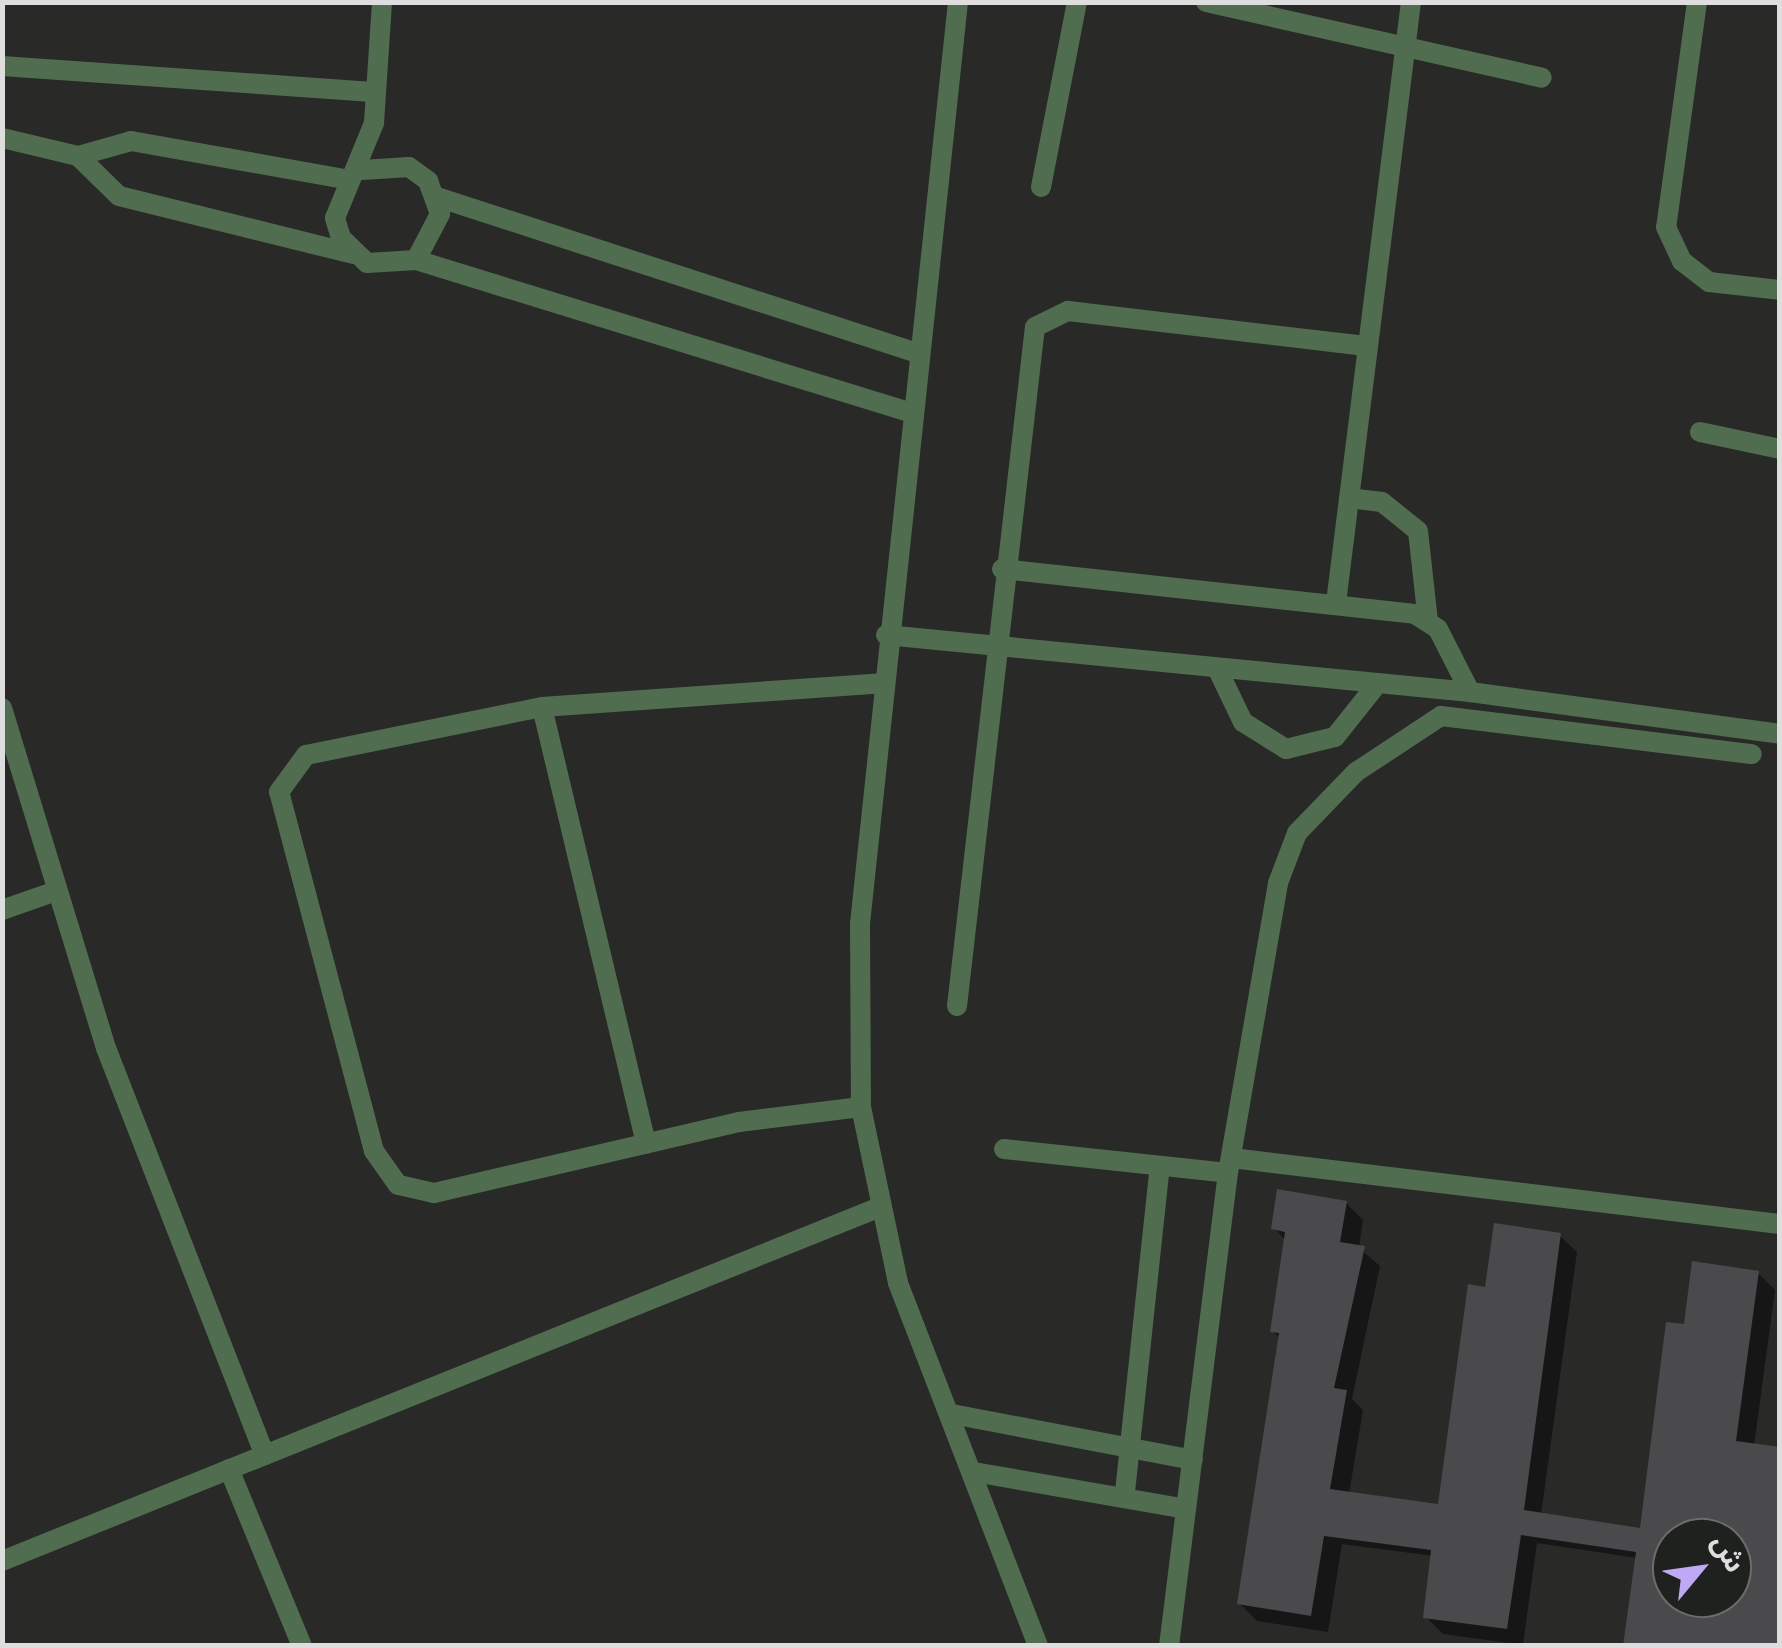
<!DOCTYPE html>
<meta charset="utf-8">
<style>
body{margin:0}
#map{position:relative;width:1782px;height:1648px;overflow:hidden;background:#292a28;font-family:Overpass,"Noto Sans Arabic",sans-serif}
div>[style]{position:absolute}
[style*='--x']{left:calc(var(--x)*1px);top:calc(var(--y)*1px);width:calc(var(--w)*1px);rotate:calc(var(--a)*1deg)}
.shadow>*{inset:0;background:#0007}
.building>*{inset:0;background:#4a494c}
.service>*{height:20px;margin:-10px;padding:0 10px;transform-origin:10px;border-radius:10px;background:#516d50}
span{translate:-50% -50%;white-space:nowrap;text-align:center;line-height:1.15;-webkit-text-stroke:10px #1f211f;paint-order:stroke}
.frame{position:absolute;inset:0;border:5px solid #dddedd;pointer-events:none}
.north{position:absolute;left:1652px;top:1518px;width:100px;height:100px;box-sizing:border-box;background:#1f211f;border:2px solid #6b6d6b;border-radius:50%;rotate:61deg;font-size:28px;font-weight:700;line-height:40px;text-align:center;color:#dddedd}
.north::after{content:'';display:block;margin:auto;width:35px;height:45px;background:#bea9f4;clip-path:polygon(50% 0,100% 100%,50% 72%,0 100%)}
</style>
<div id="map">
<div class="shadow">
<i style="clip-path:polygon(evenodd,1346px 1203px,1363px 1220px,1359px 1248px,1380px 1266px,1352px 1399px,1363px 1410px,1349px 1494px,1440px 1510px,1487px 1290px,1559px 1235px,1577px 1252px,1541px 1515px,1641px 1530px,1686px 1327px,1758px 1273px,1775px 1290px,1754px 1446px,1780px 1646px,1625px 1646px,1637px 1558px,1537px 1543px,1523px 1645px,1443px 1634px,1426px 1617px,1434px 1556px,1342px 1544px,1328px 1632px,1257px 1621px,1240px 1604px,1281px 1339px,1272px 1331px,1286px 1241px,1274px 1228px,1346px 1203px,1672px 1538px,1732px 1538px,1732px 1598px,1672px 1598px,1672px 1538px)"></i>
</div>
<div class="building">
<i style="clip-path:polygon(evenodd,1277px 1189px,1347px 1201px,1340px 1242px,1365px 1246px,1334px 1388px,1347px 1390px,1330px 1489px,1438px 1504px,1468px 1284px,1485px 1287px,1494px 1223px,1561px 1233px,1524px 1510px,1640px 1528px,1666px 1322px,1684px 1324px,1692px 1261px,1759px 1271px,1736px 1441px,1780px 1447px,1780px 1646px,1623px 1646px,1636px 1552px,1521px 1535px,1507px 1629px,1423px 1618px,1431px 1550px,1324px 1536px,1311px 1616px,1237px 1604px,1279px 1333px,1270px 1332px,1285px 1232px,1271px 1229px,1277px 1189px,1672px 1538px,1732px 1538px,1732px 1598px,1672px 1598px,1672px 1538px)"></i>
</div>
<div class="service">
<i style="--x:958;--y:2;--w:927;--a:96.07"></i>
<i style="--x:860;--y:924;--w:183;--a:89.7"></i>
<i style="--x:861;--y:1107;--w:180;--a:78.1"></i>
<i style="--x:898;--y:1283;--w:389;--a:68.9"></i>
<i style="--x:1206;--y:2;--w:344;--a:12.7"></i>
<i style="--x:1697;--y:2;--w:227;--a:97.8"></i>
<i style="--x:1666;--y:227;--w:38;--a:65"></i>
<i style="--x:1682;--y:261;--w:34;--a:38"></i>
<i style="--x:1709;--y:282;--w:71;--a:6.4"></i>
<i style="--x:2;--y:66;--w:375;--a:4"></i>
<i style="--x:2;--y:138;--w:78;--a:13.3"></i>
<i style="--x:78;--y:156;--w:55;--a:-15.8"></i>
<i style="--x:131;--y:141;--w:221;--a:10.1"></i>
<i style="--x:78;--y:156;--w:57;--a:44.3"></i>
<i style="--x:119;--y:196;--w:241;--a:13.9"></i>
<i style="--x:362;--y:170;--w:47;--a:-3.7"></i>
<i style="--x:409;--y:167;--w:24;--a:36"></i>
<i style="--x:428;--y:181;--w:35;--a:70"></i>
<i style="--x:440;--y:214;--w:52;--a:117.6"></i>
<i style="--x:416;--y:260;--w:49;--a:176.5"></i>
<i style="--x:367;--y:263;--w:36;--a:-136"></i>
<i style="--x:341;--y:238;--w:21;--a:-107"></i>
<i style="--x:335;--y:218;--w:103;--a:-67.7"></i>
<i style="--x:374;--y:123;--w:121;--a:-86.2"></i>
<i style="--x:1041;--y:187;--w:188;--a:-79"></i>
<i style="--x:437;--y:197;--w:505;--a:18"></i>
<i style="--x:416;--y:260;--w:516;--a:17.14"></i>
<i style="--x:1700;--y:432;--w:82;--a:12"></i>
<i style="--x:1349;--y:498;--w:33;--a:7"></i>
<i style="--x:1382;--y:502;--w:46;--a:38.9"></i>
<i style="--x:1418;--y:531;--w:91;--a:83.7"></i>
<i style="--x:1002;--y:569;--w:415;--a:6.2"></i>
<i style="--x:1415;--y:614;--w:27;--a:33"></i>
<i style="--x:1438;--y:629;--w:71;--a:63.1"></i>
<i style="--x:1336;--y:603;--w:606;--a:-82.89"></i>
<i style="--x:886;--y:635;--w:587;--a:5.57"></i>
<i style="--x:1470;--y:692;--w:313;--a:7.7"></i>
<i style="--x:1217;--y:668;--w:60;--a:64.3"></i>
<i style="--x:1243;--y:722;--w:51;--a:32.1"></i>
<i style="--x:1286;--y:749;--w:50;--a:-13.8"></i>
<i style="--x:1335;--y:737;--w:69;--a:-51.5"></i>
<i style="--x:542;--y:707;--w:449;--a:76.6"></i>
<i style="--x:2;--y:708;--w:356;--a:73"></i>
<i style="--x:106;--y:1048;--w:437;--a:68.7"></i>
<i style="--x:2;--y:910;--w:57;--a:-19.4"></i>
<i style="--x:957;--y:1006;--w:683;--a:-83.45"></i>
<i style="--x:1035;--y:327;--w:37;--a:-26"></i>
<i style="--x:1068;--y:311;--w:302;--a:6.7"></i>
<i style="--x:861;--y:1107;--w:123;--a:173"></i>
<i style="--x:739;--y:1122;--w:313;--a:166.9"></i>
<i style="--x:434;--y:1193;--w:37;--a:-167"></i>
<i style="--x:398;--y:1185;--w:42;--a:-125.2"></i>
<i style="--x:374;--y:1151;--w:371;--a:-104.8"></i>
<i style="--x:279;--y:792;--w:46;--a:-53.9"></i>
<i style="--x:306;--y:755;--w:241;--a:-11.5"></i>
<i style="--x:542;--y:707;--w:341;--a:-4"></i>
<i style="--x:1004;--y:1149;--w:225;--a:6.1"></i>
<i style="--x:1232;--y:1158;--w:552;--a:6.87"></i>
<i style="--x:952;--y:1414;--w:245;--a:10.8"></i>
<i style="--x:229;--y:1469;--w:191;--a:67.6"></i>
<i style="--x:974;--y:1472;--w:215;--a:9.9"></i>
<i style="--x:1125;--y:1492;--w:328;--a:-83.9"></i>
<i style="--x:2;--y:1561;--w:947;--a:-21.96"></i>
<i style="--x:1169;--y:1646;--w:477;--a:-82.9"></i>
<i style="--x:1228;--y:1173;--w:294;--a:-80.2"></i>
<i style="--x:1278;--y:883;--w:53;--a:-69.2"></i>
<i style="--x:1297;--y:833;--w:85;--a:-46"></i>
<i style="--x:1356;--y:772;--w:102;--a:-33.4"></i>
<i style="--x:1441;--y:716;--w:313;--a:7"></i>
</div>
<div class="frame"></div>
<div class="north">ش</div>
</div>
